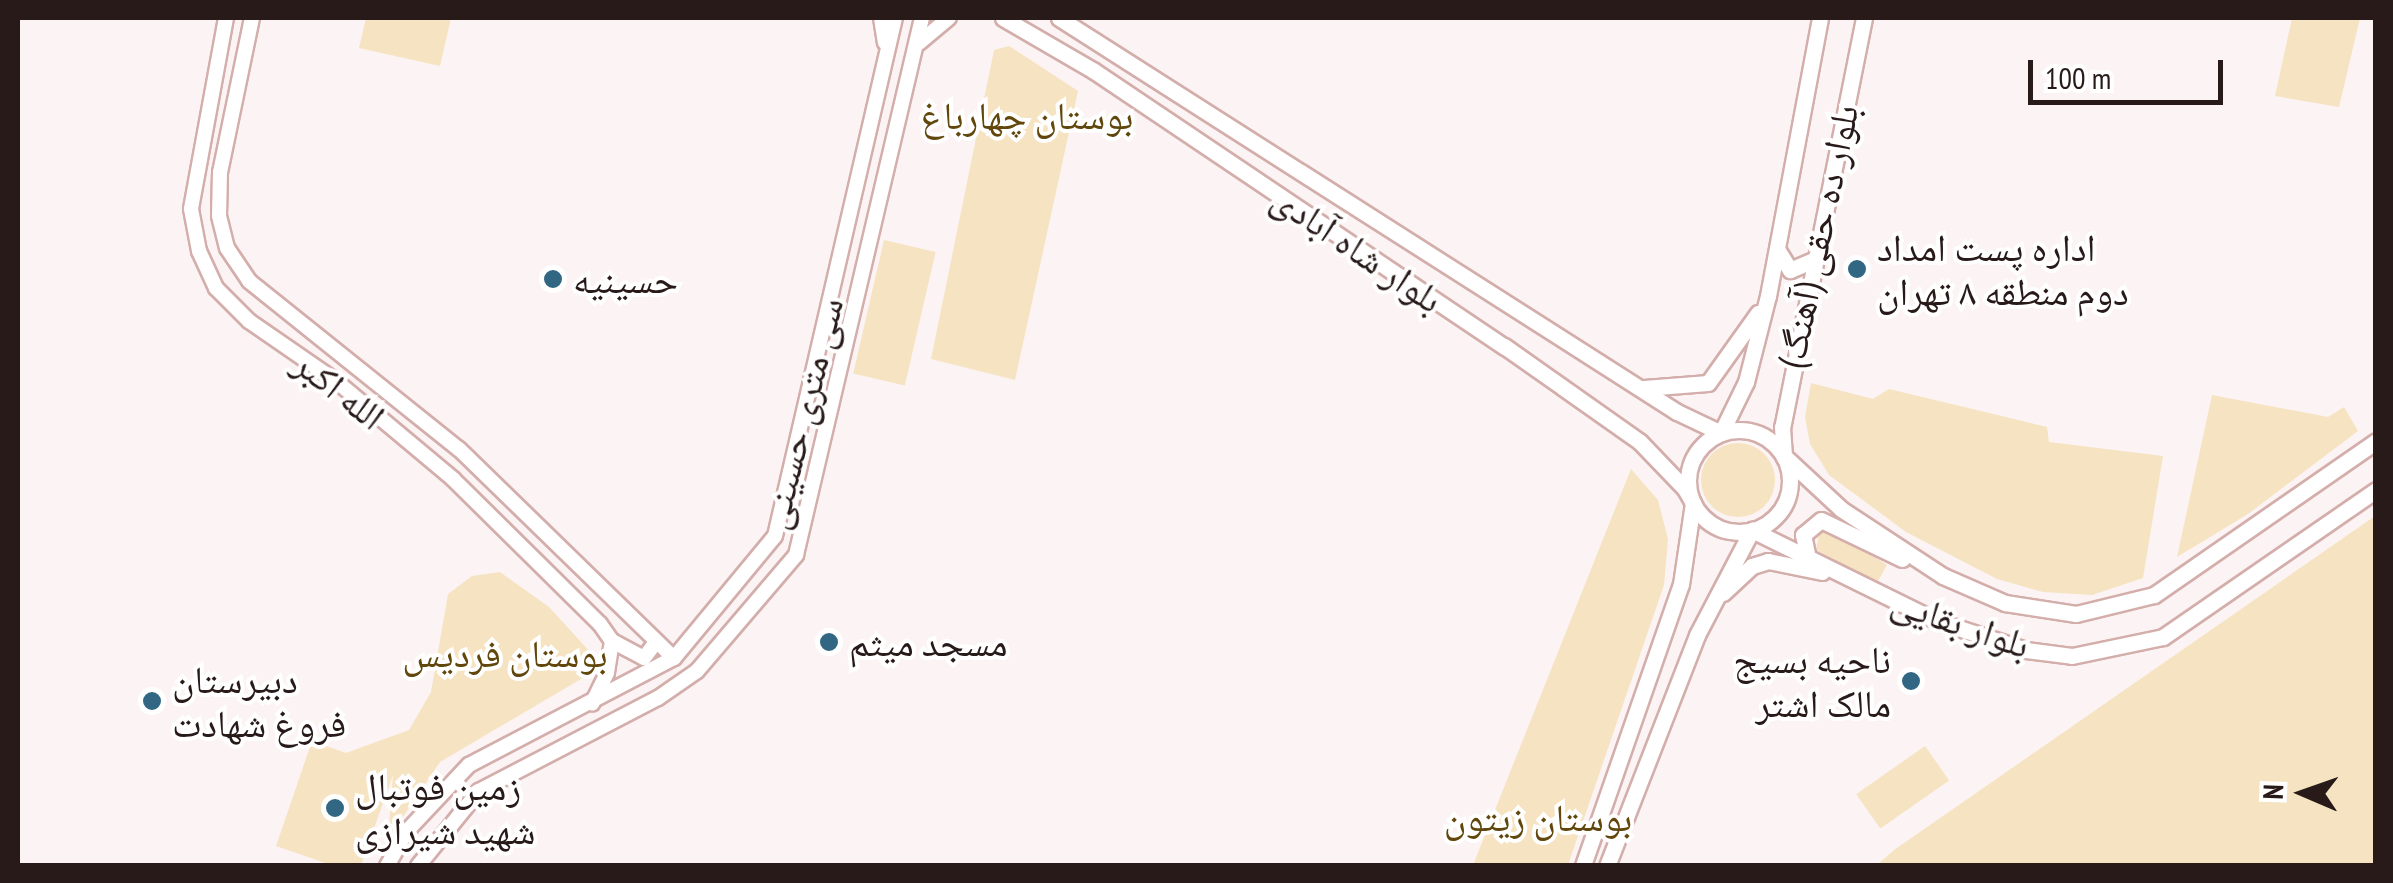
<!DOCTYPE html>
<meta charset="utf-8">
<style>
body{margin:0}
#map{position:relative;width:2393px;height:883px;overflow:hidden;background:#fcf4f4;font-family:"PT Sans Narrow","Noto Naskh Arabic",sans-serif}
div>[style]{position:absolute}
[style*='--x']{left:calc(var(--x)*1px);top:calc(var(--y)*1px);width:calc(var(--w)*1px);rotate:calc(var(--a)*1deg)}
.green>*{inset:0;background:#f6e3c1;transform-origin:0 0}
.round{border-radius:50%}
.roads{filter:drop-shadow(2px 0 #d3aeab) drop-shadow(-2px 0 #d3aeab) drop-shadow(0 2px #d3aeab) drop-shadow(0 -2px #d3aeab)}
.secondary>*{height:14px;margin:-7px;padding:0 7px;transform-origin:7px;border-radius:7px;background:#fff}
.primary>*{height:15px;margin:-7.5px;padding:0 7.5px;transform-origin:7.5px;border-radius:7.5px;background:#fff}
.primary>.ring{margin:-7.5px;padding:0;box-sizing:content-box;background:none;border:15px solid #fff;border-radius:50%}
.dots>*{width:28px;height:28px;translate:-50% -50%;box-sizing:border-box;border:5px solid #fff;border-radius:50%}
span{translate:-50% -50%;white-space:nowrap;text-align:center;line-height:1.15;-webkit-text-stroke:8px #fff;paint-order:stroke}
.park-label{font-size:38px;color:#61470b}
.street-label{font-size:38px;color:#271a19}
.poi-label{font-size:38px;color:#271a19}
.left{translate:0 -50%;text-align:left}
.right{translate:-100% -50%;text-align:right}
.frame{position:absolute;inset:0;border:20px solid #271a19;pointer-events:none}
.north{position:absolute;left:2253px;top:743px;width:100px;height:100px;-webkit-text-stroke:8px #fff;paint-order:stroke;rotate:272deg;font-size:28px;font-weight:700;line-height:40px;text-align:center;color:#271a19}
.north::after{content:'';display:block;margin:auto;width:35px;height:45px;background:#271a19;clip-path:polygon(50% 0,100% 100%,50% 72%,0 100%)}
.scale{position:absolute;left:2028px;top:60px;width:195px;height:45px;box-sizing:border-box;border:5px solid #271a19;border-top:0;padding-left:12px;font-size:30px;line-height:35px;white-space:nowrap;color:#271a19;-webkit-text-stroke:8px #fff;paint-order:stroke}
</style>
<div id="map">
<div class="green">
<i style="clip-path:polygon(366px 18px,451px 18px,440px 66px,359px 48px)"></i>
<i style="clip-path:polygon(2292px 18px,2360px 18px,2339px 107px,2275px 96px)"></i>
<i style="clip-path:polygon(1009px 46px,1078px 91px,1015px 380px,931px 359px,994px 50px)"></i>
<i style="left:884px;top:240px;width:53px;height:137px;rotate:13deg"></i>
<i style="clip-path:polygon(1811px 383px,1873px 399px,1889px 389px,2047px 427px,2049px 442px,2163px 456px,2143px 578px,2092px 595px,2043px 592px,1997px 579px,1906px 532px,1829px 475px,1810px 444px,1805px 417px)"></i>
<i style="clip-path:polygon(2212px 395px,2328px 417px,2344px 407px,2358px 431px,2248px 514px,2177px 557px)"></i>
<i class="round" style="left:1701px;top:443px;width:74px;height:74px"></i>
<i style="clip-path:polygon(1631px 469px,1658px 500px,1668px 539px,1664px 585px,1568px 865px,1473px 865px)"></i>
<i style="clip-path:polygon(2375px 516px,2375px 865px,1877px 865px,1894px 850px)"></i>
<i style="clip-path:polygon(1829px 529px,1887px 565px,1877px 583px,1816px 550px,1820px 530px)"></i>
<i style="clip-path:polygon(500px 572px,549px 607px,603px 666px,440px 762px,388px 839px,393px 775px,361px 865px,331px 865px,276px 846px,312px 741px,346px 753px,409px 730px,431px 692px,448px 594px,472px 576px)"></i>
<i style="left:1925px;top:746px;width:42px;height:84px;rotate:55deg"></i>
</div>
<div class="roads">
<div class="secondary">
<i style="--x:226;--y:18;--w:194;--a:100.4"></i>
<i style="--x:191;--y:209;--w:43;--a:79.2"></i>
<i style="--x:199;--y:251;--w:41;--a:65.3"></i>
<i style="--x:216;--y:288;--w:47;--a:45"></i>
<i style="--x:249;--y:321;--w:106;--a:34.6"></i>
<i style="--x:336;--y:381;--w:153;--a:39.9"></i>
<i style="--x:453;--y:479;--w:206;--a:44.6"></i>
<i style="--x:600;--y:624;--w:21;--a:55"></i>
<i style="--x:612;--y:641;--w:32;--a:99"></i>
<i style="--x:607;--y:673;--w:34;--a:116"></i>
<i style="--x:252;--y:18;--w:157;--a:101.7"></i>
<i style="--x:220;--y:172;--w:44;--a:91.3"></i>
<i style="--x:219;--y:216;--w:33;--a:76"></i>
<i style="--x:227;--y:248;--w:40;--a:56"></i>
<i style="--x:249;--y:281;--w:269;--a:38.7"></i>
<i style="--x:459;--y:449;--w:300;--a:44.2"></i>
<i style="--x:881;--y:18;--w:25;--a:81"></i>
<i style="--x:919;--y:43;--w:39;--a:-40"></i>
<i style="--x:612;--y:641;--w:36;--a:28"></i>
<i style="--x:644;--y:658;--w:20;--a:-53"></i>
<i style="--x:387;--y:866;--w:40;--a:-60.3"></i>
<i style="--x:407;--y:831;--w:91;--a:-46.8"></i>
<i style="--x:469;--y:765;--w:231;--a:-27.6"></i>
<i style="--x:674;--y:658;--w:158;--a:-50.4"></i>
<i style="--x:775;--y:536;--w:532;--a:-76.96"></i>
<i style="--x:418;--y:866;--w:97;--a:-50.9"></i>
<i style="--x:479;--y:791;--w:202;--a:-27.5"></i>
<i style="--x:658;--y:698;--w:47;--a:-34.7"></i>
<i style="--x:697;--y:671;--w:153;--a:-49.5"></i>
<i style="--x:796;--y:555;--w:552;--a:-76.8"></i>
</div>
<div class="primary">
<i style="--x:1003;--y:18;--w:105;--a:30.2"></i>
<i style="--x:1094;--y:71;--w:494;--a:33.9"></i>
<i style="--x:1504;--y:346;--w:166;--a:35.2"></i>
<i style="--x:1640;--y:442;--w:65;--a:46.2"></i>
<i style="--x:1685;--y:489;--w:16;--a:60"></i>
<i style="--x:1693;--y:503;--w:82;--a:98.4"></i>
<i style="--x:1681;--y:584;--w:299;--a:109.2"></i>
<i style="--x:1059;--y:18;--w:733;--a:32.52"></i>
<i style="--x:1677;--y:412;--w:49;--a:25.5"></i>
<i style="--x:1721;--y:433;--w:57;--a:-63.9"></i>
<i style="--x:1746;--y:382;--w:89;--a:-75.7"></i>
<i style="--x:1768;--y:296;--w:283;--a:-79.4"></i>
<i style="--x:1864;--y:18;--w:417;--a:101.3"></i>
<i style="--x:1782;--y:427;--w:29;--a:86"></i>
<i style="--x:1784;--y:456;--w:78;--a:42.9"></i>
<i style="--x:1841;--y:509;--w:122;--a:33.3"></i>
<i style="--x:1943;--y:576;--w:68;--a:23.5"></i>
<i style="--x:2005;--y:603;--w:72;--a:8.8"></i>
<i style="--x:2076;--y:614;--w:80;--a:-13.7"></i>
<i style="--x:2154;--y:595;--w:270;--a:-34.7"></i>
<i style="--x:1777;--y:249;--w:25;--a:58"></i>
<i style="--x:1790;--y:270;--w:23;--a:-23"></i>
<i style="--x:1644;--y:388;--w:64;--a:-4.5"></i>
<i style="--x:1708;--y:383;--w:86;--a:-54.5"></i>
<i class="ring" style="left:1688px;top:430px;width:87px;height:87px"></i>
<i style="--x:1808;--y:558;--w:24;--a:-102"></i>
<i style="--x:1803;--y:535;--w:23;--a:-40"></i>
<i style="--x:1821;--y:520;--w:90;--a:25.7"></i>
<i style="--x:1723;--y:593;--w:40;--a:-43"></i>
<i style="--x:1752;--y:566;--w:17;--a:-17"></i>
<i style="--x:1768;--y:561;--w:55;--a:11.5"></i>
<i style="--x:1607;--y:866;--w:248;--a:-68.7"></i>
<i style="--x:1697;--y:635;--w:119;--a:-62.4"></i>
<i style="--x:1752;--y:530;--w:206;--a:26.2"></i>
<i style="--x:1937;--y:621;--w:94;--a:18"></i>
<i style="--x:2026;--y:650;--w:46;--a:7.4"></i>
<i style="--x:2072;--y:656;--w:93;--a:-11.8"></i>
<i style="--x:2163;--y:637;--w:259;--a:-34.6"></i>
</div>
</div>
<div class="dots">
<i style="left:1857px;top:269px;background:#326783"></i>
<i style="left:553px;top:279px;background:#326783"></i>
<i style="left:829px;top:642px;background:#326783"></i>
<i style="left:1911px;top:681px;background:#326783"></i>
<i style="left:152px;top:701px;background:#326783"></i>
<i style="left:335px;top:808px;background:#326783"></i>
</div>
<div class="park-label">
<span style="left:1027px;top:115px">بوستان چهارباغ</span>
<span style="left:505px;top:653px">بوستان فردیس</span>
<span style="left:1538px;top:817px">بوستان زیتون</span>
</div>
<div class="street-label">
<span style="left:1817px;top:236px;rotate:-78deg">بلوار ده حقی (آهنگ)</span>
<span style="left:1358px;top:248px;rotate:34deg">بلوار شاه آبادی</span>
<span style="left:340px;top:389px;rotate:38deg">الله اکبر</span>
<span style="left:801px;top:413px;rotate:-76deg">سی متری حسینی</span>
<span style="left:1961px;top:622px;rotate:19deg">بلوار بقایی</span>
</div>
<div class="poi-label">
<span class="left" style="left:1877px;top:269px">اداره پست امداد<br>دوم منطقه ۸ تهران</span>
<span class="left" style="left:573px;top:279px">حسینیه</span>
<span class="left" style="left:849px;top:642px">مسجد میثم</span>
<span class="right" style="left:1891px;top:681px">ناحیه بسیج<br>مالک اشتر</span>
<span class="left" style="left:172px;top:701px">دبیرستان<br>فروغ شهادت</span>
<span class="left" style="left:355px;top:808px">زمین فوتبال<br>شهید شیرازی</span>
</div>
<div class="frame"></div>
<div class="north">N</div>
<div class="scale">100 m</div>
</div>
